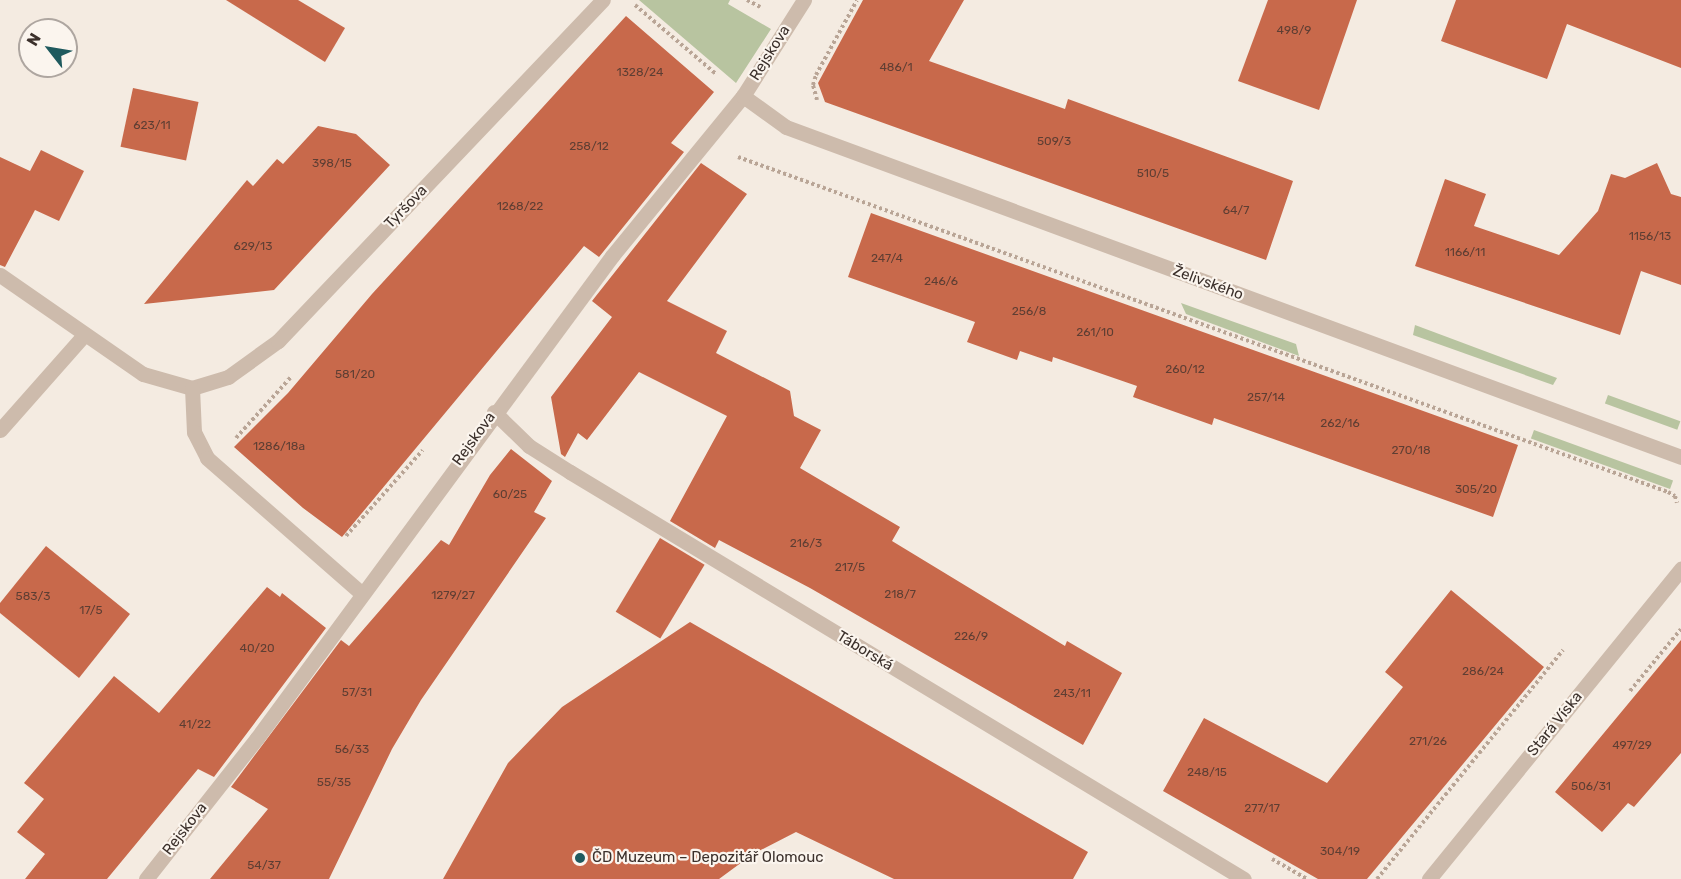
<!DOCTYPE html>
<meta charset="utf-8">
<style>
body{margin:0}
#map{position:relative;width:1681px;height:879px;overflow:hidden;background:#f4ebe1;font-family:Rubik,sans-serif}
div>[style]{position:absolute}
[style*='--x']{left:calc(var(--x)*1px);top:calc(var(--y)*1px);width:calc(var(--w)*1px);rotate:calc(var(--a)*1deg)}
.green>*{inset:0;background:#b8c4a0;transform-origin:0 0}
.building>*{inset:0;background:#c8694b;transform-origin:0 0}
.path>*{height:4px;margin-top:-2px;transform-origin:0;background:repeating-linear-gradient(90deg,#b9a596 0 3px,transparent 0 6px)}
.lane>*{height:15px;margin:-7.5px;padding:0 7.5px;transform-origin:7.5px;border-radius:7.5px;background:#cdbbac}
.street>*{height:15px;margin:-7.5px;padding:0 7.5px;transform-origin:7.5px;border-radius:7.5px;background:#cdbbac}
.dots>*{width:16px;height:16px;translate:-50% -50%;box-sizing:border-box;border:3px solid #fbf5ee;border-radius:50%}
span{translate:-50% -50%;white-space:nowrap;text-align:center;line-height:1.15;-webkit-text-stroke:4.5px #fbf5ee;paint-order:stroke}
.number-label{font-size:12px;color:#5e3e33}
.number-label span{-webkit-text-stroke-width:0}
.street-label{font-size:15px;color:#3b302b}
.poi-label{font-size:15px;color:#3b302b}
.left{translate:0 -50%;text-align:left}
.north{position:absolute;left:18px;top:18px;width:60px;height:60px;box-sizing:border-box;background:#fbf5ee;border:2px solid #aea6a0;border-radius:50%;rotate:301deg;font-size:16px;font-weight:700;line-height:24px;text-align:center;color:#3b302b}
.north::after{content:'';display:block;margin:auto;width:21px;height:27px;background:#1f5a5e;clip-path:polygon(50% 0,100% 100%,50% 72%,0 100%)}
</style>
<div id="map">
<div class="green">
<i style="clip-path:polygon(639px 0,730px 0,728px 4px,771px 29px,736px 83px)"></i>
<i style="clip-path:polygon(1181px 303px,1296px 344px,1299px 356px,1186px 314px)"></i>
<i style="clip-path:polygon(1415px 325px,1557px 378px,1553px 385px,1413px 335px)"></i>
<i style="left:1608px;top:395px;width:77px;height:9px;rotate:20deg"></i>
<i style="left:1534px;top:430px;width:148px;height:9px;rotate:20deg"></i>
</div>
<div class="building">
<i style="clip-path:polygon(226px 0,298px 0,345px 28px,325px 62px)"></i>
<i style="clip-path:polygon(863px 0,964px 0,929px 61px,1065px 109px,1068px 99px,1293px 181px,1266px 260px,825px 102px,818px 83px)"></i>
<i style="clip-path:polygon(1268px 0,1357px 0,1319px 110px,1238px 81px)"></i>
<i style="clip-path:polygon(1456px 0,1681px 0,1681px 68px,1567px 24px,1547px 79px,1441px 41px)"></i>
<i style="clip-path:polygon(626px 16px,714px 92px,671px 143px,684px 152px,599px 257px,584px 246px,342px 537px,303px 508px,234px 447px,288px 393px,372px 294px)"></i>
<i style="left:133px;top:88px;width:67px;height:60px;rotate:12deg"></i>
<i style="clip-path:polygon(318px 126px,356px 134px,390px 165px,274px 290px,144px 304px,247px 180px,253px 186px,277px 159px,283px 164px)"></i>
<i style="clip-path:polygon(41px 150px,84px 171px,59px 221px,35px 210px,5px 267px,0 265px,0 157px,30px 171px)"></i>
<i style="clip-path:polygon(701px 163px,747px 194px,667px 301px,727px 331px,716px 353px,790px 391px,794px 416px,821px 430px,800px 468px,900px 527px,892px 541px,1065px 646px,1067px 641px,1122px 673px,1083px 745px,810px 588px,719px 540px,715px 548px,670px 521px,727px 416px,639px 372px,587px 440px,578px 433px,565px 457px,561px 454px,551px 397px,612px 317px,592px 301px)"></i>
<i style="clip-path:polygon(1657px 163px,1671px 194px,1681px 197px,1681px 285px,1641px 271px,1620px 335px,1415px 266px,1445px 179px,1486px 194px,1474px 226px,1559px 255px,1598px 211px,1611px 174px,1625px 178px)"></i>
<i style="clip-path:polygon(871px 213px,1518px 445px,1493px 517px,1214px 418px,1212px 425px,1133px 397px,1137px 386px,1053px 357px,1052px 362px,1020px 351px,1017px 360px,967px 342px,975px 322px,848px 277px)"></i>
<i style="clip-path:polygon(511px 449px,552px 481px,534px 512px,546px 518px,421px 700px,392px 749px,329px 879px,210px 879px,268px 809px,231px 787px,341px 640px,349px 646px,441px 540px,449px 545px,490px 475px)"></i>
<i style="left:660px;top:538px;width:52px;height:86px;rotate:31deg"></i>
<i style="clip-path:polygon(46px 546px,130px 614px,79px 678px,0 613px,0 603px)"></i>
<i style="clip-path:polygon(267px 587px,280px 597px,282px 593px,326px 628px,214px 777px,198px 769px,107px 879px,25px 879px,45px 854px,17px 832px,44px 799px,24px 783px,114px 676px,159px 713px)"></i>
<i style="clip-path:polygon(1451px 590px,1544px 667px,1367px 879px,1318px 879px,1163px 791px,1204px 718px,1327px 783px,1403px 687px,1385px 672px)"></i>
<i style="clip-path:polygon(690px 622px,1088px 852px,1073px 879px,894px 879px,796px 832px,753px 854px,719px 879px,443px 879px,508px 763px,562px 707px)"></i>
<i style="clip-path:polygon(1681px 640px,1681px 753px,1634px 807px,1628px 803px,1602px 832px,1555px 792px)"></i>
</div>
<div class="path">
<i style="--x:747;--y:0;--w:15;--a:28"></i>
<i style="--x:635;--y:5;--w:106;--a:40.4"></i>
<i style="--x:817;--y:100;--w:16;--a:-105"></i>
<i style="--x:813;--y:85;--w:10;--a:-73"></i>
<i style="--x:816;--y:75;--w:85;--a:-61.3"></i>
<i style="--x:738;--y:157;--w:988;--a:19.81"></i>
<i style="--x:1668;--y:492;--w:8;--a:30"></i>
<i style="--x:1675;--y:496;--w:7;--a:74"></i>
<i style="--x:236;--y:438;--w:82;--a:-48"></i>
<i style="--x:346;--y:536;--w:115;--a:-48.2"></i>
<i style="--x:1630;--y:691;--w:80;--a:-50.6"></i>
<i style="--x:1272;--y:859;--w:40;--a:29.7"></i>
<i style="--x:1377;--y:879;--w:295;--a:-50.9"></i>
</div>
<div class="lane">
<i style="--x:0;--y:430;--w:127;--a:-48.5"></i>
</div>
<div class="street">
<i style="--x:743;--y:96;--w:53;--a:35.8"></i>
<i style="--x:786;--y:127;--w:954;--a:20.24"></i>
<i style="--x:0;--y:275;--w:174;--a:34.7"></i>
<i style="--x:143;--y:374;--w:51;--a:15.9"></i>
<i style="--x:192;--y:388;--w:38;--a:-17"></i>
<i style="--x:228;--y:377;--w:62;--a:-35.8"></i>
<i style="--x:278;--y:341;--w:471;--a:-46.4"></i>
<i style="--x:192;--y:388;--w:44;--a:87.4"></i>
<i style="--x:194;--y:432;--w:29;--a:63"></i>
<i style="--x:207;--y:458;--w:205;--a:41.2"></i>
<i style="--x:494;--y:412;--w:49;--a:44.2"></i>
<i style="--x:529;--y:446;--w:49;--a:32.4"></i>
<i style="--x:570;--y:472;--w:787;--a:31.13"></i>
<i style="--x:146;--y:879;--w:179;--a:-51.8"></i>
<i style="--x:257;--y:738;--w:599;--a:-53.63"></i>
<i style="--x:612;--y:256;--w:207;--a:-50.7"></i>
<i style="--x:743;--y:96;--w:114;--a:-57.6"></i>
<i style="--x:1429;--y:879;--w:400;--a:-50.9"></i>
</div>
<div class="dots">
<i style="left:580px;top:858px;background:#1f5a5e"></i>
</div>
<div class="number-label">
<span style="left:1294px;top:31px">498/9</span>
<span style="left:896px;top:68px">486/1</span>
<span style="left:640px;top:73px">1328/24</span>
<span style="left:152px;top:126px">623/11</span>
<span style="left:1054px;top:142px">509/3</span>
<span style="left:589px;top:147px">258/12</span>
<span style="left:332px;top:164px">398/15</span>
<span style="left:1153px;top:174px">510/5</span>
<span style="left:520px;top:207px">1268/22</span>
<span style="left:1236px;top:211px">64/7</span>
<span style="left:1650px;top:237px">1156/13</span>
<span style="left:253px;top:247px">629/13</span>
<span style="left:1465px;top:253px">1166/11</span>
<span style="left:887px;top:259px">247/4</span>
<span style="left:941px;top:282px">246/6</span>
<span style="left:1029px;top:312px">256/8</span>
<span style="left:1095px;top:333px">261/10</span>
<span style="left:1185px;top:370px">260/12</span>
<span style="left:355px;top:375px">581/20</span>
<span style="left:1266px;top:398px">257/14</span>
<span style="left:1340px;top:424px">262/16</span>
<span style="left:279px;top:447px">1286/18a</span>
<span style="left:1411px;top:451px">270/18</span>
<span style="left:1476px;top:490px">305/20</span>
<span style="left:510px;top:495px">60/25</span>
<span style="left:806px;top:544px">216/3</span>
<span style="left:850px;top:568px">217/5</span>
<span style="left:900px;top:595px">218/7</span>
<span style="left:453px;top:596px">1279/27</span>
<span style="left:33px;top:597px">583/3</span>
<span style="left:91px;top:611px">17/5</span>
<span style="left:971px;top:637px">226/9</span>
<span style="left:257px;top:649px">40/20</span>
<span style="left:1483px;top:672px">286/24</span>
<span style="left:357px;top:693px">57/31</span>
<span style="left:1072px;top:694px">243/11</span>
<span style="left:195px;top:725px">41/22</span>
<span style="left:1428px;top:742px">271/26</span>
<span style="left:1632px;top:746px">497/29</span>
<span style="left:352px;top:750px">56/33</span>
<span style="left:1207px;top:773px">248/15</span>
<span style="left:334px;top:783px">55/35</span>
<span style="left:1591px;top:787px">506/31</span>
<span style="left:1262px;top:809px">277/17</span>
<span style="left:1340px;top:852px">304/19</span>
<span style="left:264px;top:866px">54/37</span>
</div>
<div class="street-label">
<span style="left:770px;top:53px;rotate:-58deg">Rejskova</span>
<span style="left:406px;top:207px;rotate:-46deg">Tyršova</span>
<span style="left:1208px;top:283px;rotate:20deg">Želivského</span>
<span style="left:474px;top:439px;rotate:-54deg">Rejskova</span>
<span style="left:865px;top:651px;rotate:31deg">Táborská</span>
<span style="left:1555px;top:724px;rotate:-51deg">Stará Víska</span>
<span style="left:185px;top:829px;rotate:-52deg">Rejskova</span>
</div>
<div class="poi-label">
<span class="left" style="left:592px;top:858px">ČD Muzeum – Depozitář Olomouc</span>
</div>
<div class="north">N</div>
</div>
